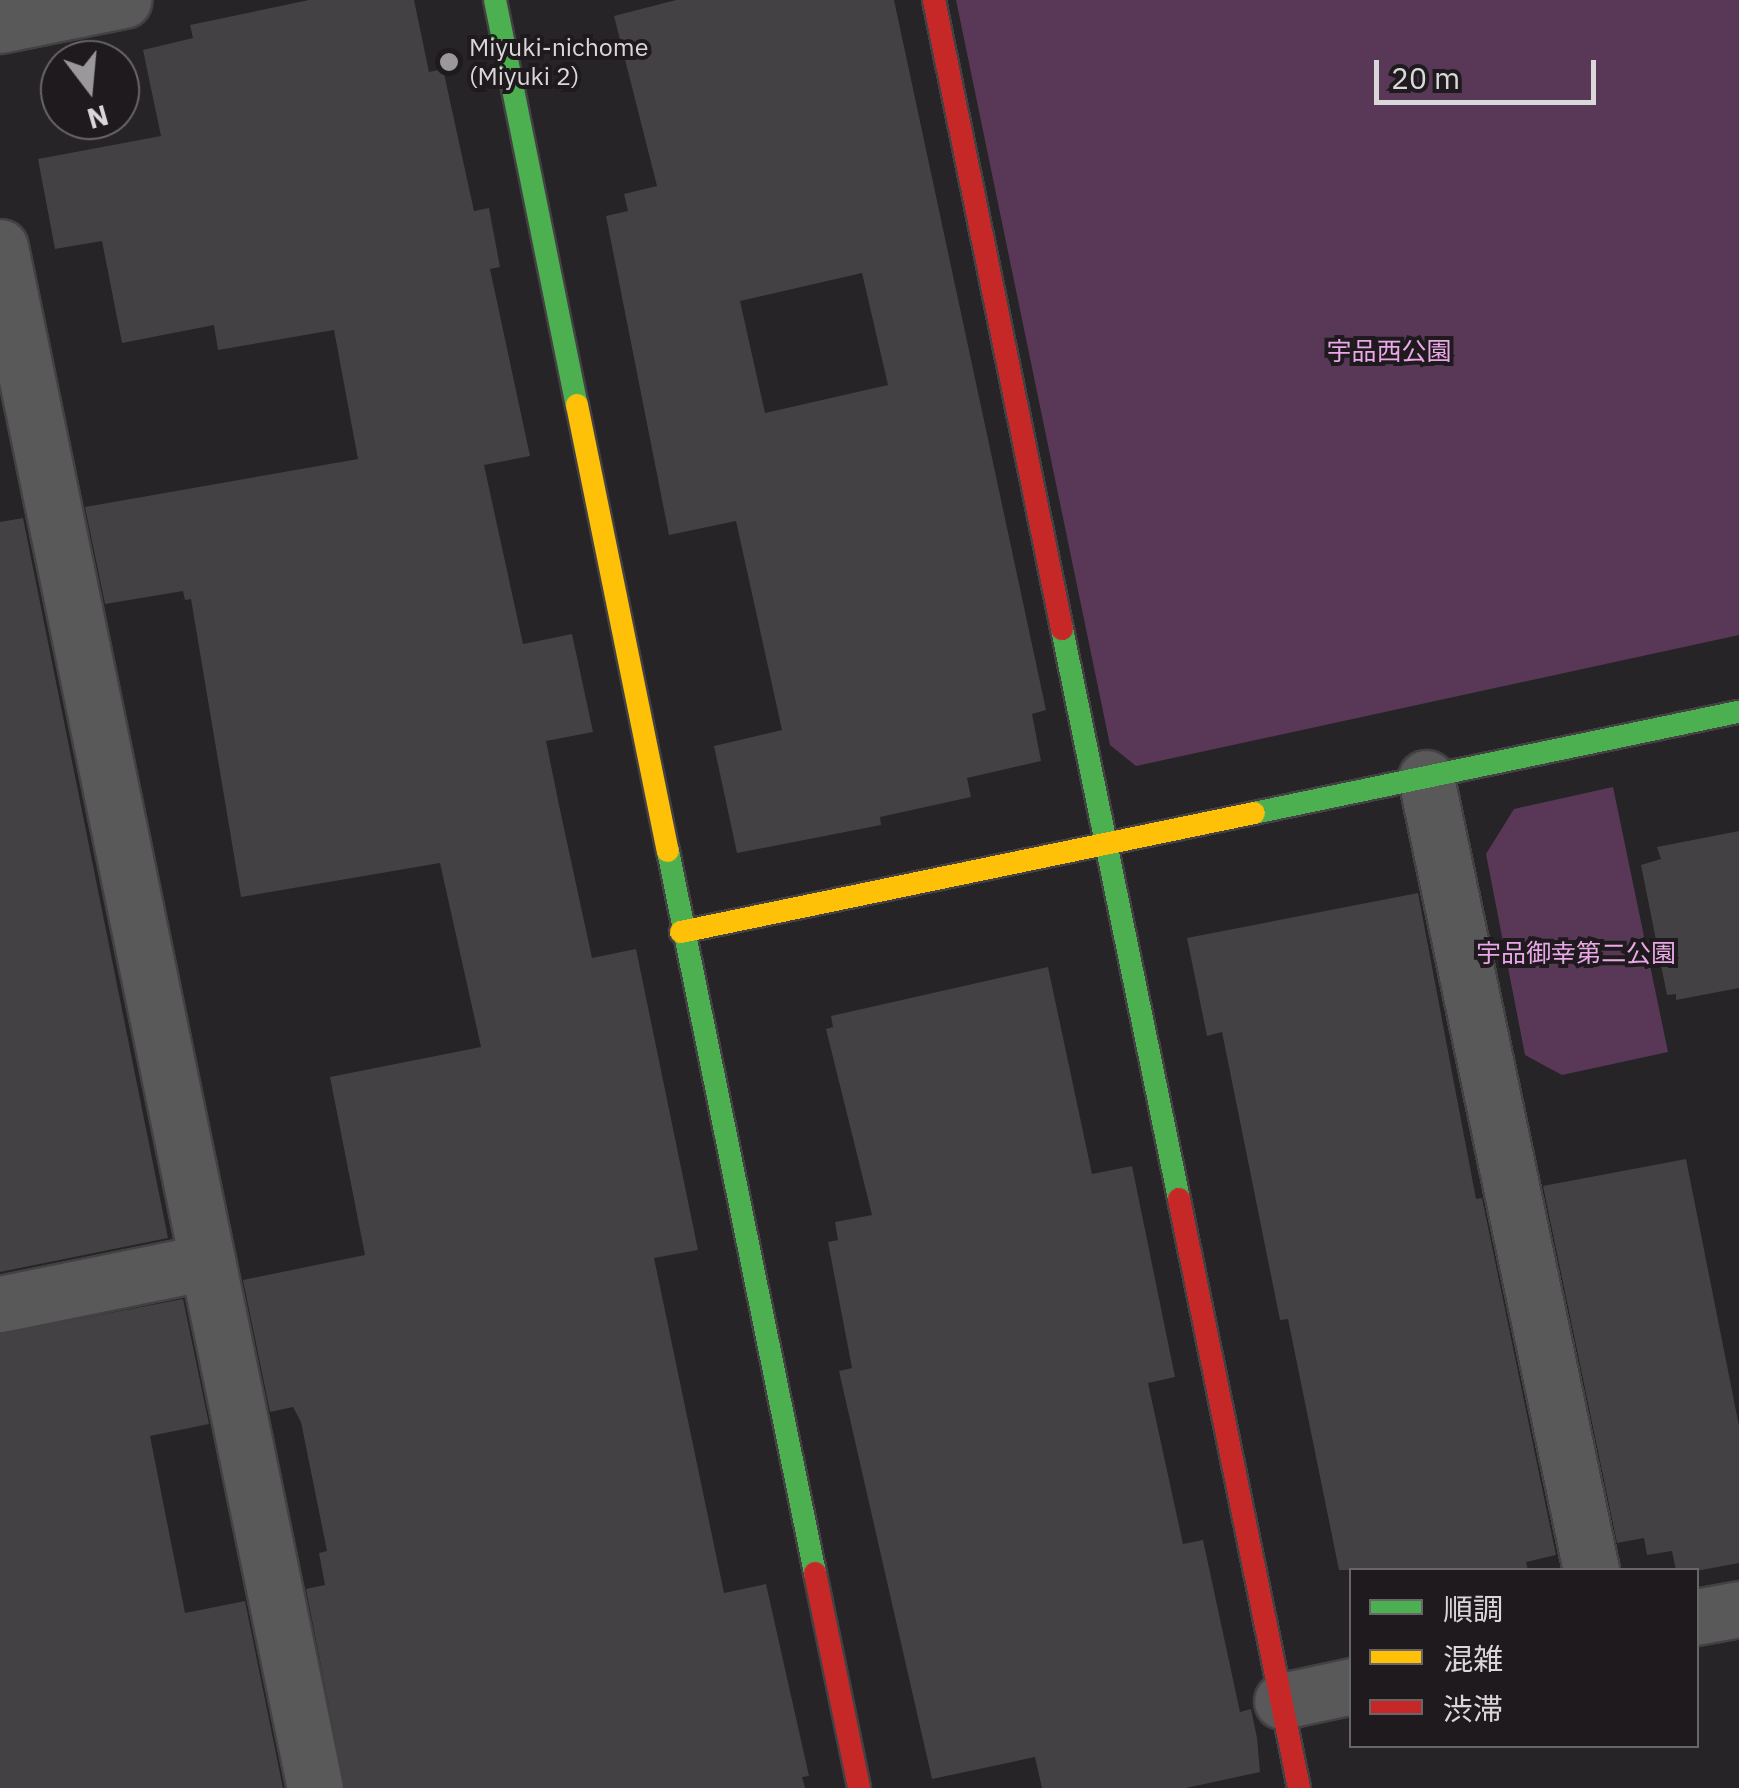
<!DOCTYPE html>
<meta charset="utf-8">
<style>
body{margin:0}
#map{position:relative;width:1739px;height:1788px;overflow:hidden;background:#262426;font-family:"IBM Plex Sans","Noto Sans JP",sans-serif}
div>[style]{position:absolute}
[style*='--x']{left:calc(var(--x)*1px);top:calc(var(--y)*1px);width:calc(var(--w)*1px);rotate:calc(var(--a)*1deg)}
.green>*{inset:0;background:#593857}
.building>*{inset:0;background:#434143}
.roads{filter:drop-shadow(2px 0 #434143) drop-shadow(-2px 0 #434143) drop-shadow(0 2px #434143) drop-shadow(0 -2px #434143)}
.street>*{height:55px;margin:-27.5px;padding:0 27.5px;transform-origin:27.5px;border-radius:27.5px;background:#5a595a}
.fast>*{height:22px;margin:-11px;padding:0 11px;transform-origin:11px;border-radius:11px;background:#4caf50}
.slow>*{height:22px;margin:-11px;padding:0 11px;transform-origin:11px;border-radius:11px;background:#ffc107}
.jam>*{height:22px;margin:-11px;padding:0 11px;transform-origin:11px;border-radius:11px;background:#c62828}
.dots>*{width:28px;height:28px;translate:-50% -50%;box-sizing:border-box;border:5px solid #1e1a1d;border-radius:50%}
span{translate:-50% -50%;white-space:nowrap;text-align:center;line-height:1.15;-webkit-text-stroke:8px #1e1a1d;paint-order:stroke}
.poi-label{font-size:25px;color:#dad7da}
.left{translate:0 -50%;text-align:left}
.park-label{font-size:25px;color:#eba7e7}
.legend{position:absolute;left:1349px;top:1568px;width:350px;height:180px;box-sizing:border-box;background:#1e1a1d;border:2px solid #696669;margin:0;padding:12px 18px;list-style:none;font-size:30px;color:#dad7da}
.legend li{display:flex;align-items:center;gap:20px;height:50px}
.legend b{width:50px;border:2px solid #696669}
.north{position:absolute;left:40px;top:40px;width:100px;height:100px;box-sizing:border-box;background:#1e1a1d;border:2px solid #696669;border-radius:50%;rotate:164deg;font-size:28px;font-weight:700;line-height:40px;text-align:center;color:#dad7da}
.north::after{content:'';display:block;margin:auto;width:35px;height:45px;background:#9b989b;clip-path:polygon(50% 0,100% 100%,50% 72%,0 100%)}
.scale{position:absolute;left:1374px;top:60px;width:222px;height:45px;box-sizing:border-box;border:5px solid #dad7da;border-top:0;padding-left:12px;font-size:30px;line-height:35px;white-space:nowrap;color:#dad7da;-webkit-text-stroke:8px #1e1a1d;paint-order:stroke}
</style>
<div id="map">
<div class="green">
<i style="clip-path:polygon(956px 0,1739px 0,1739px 635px,1136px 766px,1110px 745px)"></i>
<i style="clip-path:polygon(1613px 787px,1668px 1052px,1562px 1075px,1525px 1055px,1486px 854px,1514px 809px)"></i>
</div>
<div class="building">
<i style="clip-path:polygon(309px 0,414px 0,429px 72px,443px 69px,474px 211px,489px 208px,500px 267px,490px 269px,530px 456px,484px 465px,523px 644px,572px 634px,593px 732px,546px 741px,559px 805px,592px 958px,636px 949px,698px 1250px,654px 1258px,724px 1593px,766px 1584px,809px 1776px,802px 1777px,805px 1788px,345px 1788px,306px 1589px,325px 1585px,319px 1553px,327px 1551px,301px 1422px,293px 1407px,270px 1412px,243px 1280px,365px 1255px,330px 1077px,481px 1047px,440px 863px,241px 897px,191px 599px,185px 600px,183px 591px,105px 604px,85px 507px,358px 459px,334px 330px,218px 350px,214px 325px,122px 343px,102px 241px,55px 249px,38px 159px,161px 136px,143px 50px,193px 38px,190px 25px)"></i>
<i style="clip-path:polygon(evenodd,676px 0,894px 0,1046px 710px,1032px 714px,1041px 761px,967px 778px,971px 797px,880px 817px,881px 825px,737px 853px,714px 746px,782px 730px,736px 521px,669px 535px,606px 216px,628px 211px,624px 194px,657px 186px,614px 16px,676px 0,862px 273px,888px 385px,765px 413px,740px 301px,862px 273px)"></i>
<i style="clip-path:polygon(23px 518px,168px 1238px,0 1272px,0 522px)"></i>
<i style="clip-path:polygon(1739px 831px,1739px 988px,1676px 1000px,1676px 994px,1667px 995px,1641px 865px,1661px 859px,1657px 847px)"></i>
<i style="clip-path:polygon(1418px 893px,1476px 1199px,1482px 1198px,1556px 1555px,1526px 1562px,1528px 1570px,1339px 1570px,1288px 1319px,1280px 1320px,1222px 1032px,1207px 1036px,1187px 938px)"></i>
<i style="clip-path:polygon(1048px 967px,1092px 1174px,1132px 1166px,1175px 1377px,1148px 1383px,1183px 1544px,1203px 1540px,1240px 1712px,1251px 1709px,1257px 1738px,1260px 1772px,1186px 1788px,1042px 1788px,1035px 1757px,932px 1779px,839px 1371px,852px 1368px,828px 1242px,838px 1240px,835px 1222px,872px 1215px,826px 1029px,833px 1027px,831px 1016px)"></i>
<i style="clip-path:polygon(1686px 1159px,1739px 1426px,1739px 1563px,1696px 1571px,1676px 1570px,1672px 1551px,1647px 1555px,1644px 1538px,1617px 1543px,1543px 1186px)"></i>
<i style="clip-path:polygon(183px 1299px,209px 1424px,150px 1436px,185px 1613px,245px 1601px,283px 1788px,0 1788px,0 1334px)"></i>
</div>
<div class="roads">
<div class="street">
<i style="--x:0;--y:25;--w:126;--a:-11.4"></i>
<i style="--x:0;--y:247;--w:1573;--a:78.45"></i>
<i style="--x:1426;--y:778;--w:809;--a:78.23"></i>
<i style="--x:0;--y:1304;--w:211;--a:-11.5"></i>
<i style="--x:1696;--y:1617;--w:44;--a:-10.5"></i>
<i style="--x:1282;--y:1701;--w:72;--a:-12.1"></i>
</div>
<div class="fast">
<i style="--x:495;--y:0;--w:413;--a:78.6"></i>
<i style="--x:1062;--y:629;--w:582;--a:78.4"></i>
<i style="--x:1254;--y:813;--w:495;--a:-11.8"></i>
<i style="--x:668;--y:851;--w:737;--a:78.49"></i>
</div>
<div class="slow">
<i style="--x:577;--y:405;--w:455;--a:78.5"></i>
<i style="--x:681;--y:932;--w:585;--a:-11.73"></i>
</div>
<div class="jam">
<i style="--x:934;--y:0;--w:642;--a:78.5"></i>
<i style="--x:1179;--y:1199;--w:601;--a:78.48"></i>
<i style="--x:815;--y:1573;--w:219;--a:78.4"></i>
</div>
</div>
<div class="dots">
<i style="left:449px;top:62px;background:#9b989b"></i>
</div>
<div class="poi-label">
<span class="left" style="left:469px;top:62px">Miyuki-nichome<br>(Miyuki 2)</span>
</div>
<div class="park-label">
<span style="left:1389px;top:351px">宇品西公園</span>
<span style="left:1576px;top:953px">宇品御幸第二公園</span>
</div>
<ul class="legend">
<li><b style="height:12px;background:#4caf50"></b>順調</li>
<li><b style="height:12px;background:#ffc107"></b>混雑</li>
<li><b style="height:12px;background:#c62828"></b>渋滞</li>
</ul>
<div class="north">N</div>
<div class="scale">20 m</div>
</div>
